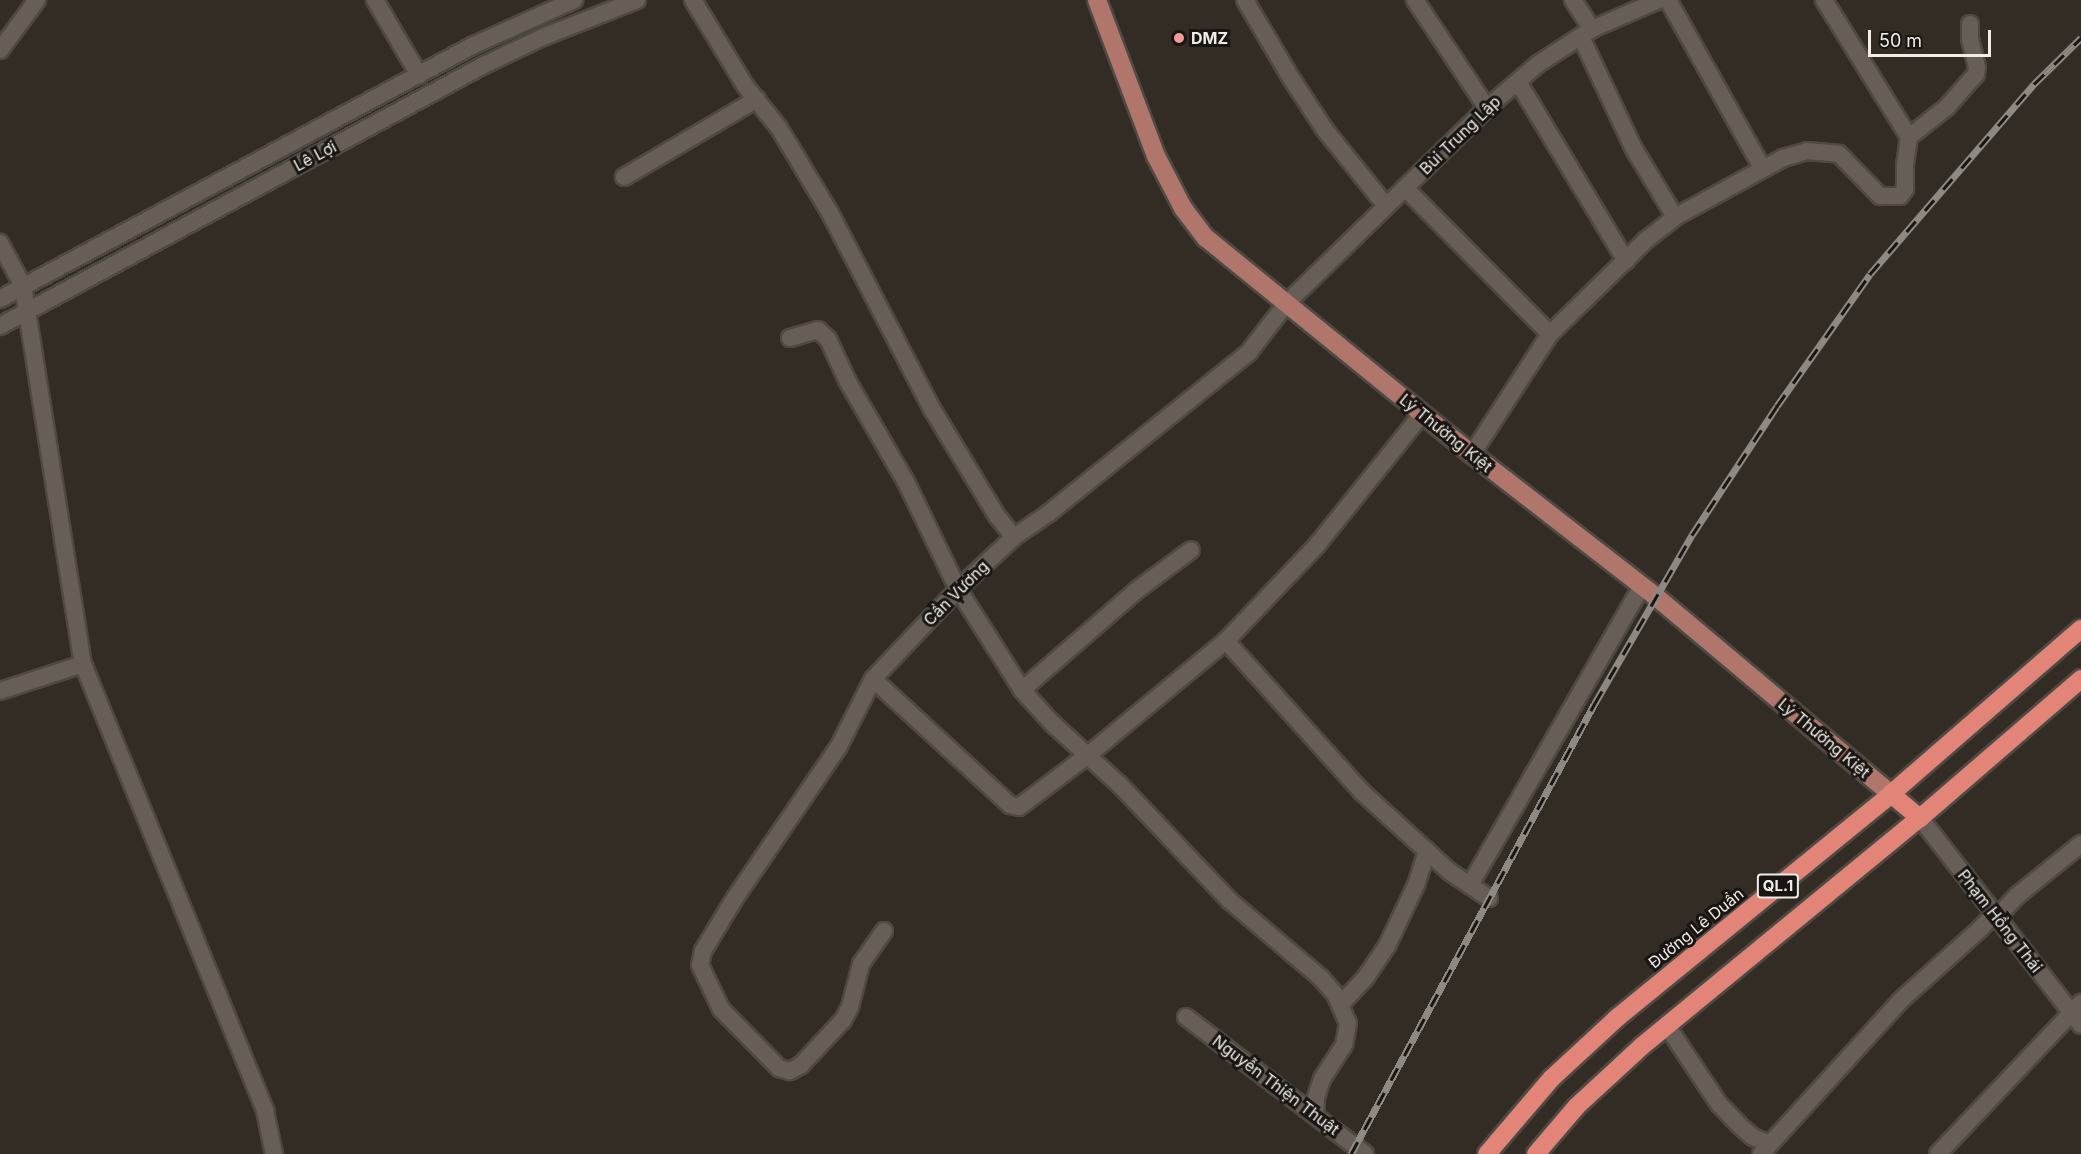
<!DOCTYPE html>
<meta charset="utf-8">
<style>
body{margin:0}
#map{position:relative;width:2081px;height:1154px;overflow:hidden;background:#332c25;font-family:Inter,sans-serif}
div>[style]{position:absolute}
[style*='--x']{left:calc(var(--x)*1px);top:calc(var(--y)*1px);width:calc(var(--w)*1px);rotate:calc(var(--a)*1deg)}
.roads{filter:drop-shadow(2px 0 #4e4942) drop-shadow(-2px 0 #4e4942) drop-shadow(0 2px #4e4942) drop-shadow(0 -2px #4e4942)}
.minor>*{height:16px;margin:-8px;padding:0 8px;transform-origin:8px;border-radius:8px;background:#675f57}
.major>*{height:18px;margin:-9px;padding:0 9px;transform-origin:9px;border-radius:9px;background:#b1766b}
.highway>*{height:18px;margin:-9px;padding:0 9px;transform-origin:9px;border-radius:9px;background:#e28578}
.rail>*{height:7px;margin-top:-3.5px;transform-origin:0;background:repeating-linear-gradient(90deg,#181512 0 14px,#8f8983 0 28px);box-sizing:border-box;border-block:2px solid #8f8983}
.dots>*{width:16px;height:16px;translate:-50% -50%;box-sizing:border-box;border:3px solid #181512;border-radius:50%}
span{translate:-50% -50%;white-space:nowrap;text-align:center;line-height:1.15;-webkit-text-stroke:6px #181512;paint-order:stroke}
.shield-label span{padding:2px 4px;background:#181512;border:2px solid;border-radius:4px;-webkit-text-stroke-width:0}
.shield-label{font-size:15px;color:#f1ece7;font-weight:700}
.poi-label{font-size:16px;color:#f1ece7;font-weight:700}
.left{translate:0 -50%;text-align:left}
.street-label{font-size:16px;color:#f1ece7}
.scale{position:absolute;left:1868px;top:30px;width:123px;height:27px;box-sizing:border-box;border:3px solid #f1ece7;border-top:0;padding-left:8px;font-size:18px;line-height:21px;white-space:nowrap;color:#f1ece7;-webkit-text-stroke:4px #181512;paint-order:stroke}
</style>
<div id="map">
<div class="roads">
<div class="minor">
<i style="--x:375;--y:0;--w:87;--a:59.6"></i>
<i style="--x:693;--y:0;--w:102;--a:58.7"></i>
<i style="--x:746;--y:87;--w:53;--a:51.2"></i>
<i style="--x:779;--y:128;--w:99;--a:59"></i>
<i style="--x:830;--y:213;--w:221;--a:62.5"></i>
<i style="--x:932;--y:409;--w:125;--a:58.7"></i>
<i style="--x:997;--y:516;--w:27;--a:51"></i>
<i style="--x:1245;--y:0;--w:91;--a:59.5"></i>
<i style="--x:1291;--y:78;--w:62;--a:56.8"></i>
<i style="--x:1325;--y:130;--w:97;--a:51.2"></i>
<i style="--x:1415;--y:0;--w:130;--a:56.3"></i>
<i style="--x:1573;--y:0;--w:35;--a:57"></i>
<i style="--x:1668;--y:0;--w:194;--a:60.7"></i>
<i style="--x:1824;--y:0;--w:161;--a:58.2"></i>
<i style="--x:1581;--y:37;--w:124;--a:64.7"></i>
<i style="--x:1634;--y:149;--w:79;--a:58.9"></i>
<i style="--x:0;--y:50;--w:62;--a:-53.5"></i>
<i style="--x:1518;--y:82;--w:209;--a:58.9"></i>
<i style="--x:624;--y:177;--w:154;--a:-30.4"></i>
<i style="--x:1405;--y:188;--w:206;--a:45.2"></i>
<i style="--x:0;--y:243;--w:49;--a:61.9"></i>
<i style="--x:23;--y:286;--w:383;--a:81"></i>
<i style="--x:83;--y:664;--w:483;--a:67.8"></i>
<i style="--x:265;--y:1111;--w:44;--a:78.2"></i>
<i style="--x:0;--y:299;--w:538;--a:-28.19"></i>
<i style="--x:474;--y:45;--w:110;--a:-24.2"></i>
<i style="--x:0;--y:326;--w:550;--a:-28.34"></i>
<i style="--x:484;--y:65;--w:65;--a:-25.4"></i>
<i style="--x:543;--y:37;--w:101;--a:-21.5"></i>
<i style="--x:790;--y:338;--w:29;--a:-16"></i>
<i style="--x:818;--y:330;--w:13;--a:42"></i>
<i style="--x:828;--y:339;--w:47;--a:65.1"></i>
<i style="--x:848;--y:382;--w:116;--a:59.9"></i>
<i style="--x:906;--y:482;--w:119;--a:64.1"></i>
<i style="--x:958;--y:589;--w:120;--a:57.6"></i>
<i style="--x:1022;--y:690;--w:45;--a:47.7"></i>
<i style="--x:1052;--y:723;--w:92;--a:42.4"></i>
<i style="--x:1120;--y:785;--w:158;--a:46.5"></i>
<i style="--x:1229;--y:900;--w:121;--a:40.3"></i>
<i style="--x:1321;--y:978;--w:21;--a:49"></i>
<i style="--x:1335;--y:994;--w:32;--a:66"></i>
<i style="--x:1348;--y:1023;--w:22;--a:100"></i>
<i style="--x:1344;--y:1045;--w:40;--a:122.9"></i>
<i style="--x:1322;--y:1079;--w:20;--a:108"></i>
<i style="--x:1316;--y:1098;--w:17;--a:93"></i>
<i style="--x:1472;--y:454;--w:143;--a:-57"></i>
<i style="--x:1550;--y:334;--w:134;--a:-44.4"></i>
<i style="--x:1646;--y:240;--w:37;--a:-38"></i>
<i style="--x:1675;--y:217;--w:123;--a:-28.6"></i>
<i style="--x:1783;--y:158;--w:25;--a:-16"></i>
<i style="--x:1807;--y:151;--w:32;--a:5"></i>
<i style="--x:1839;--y:154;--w:59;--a:45.7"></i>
<i style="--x:1880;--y:196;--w:20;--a:0"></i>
<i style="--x:1900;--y:196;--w:9;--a:-54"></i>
<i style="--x:1905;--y:189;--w:24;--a:-90"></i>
<i style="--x:1905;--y:165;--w:28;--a:-82"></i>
<i style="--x:1909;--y:137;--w:48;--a:-38.3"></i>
<i style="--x:1947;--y:107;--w:44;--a:-48.7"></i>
<i style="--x:1976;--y:74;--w:7;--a:-82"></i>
<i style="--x:1977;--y:67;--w:29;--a:-104"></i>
<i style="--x:1970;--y:39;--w:15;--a:-90"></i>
<i style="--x:1226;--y:641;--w:203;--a:48"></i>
<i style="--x:1362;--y:792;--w:119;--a:42.3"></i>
<i style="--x:1450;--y:872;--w:47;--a:33.7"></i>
<i style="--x:873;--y:679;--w:186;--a:42.6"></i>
<i style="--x:1010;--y:805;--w:9;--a:13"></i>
<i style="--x:1019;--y:807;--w:86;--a:-37"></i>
<i style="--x:1088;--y:755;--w:179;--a:-39.6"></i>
<i style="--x:1226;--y:641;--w:132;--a:-46.5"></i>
<i style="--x:1317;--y:545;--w:168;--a:-51.3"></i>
<i style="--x:1022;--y:690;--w:152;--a:-41"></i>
<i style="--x:1137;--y:590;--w:67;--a:-36.5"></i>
<i style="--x:0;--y:691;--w:87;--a:-18"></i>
<i style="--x:1920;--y:818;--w:262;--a:52.1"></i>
<i style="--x:1470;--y:885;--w:345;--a:-60.1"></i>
<i style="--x:884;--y:931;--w:40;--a:124.9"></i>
<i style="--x:861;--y:964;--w:44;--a:104.3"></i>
<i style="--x:850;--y:1007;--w:15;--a:118"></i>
<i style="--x:843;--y:1020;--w:62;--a:133"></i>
<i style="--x:801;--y:1065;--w:13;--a:151"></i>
<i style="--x:790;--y:1071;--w:11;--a:-165"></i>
<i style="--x:779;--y:1068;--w:83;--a:-134.5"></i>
<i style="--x:721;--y:1009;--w:49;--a:-115.5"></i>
<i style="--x:700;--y:965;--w:14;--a:-78"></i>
<i style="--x:703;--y:951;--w:62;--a:-58.9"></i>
<i style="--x:735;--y:898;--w:184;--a:-55.6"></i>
<i style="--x:839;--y:746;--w:75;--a:-63.1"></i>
<i style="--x:873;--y:679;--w:124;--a:-46.6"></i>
<i style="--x:958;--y:589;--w:76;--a:-42.9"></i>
<i style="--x:1014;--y:537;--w:42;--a:-34.4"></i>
<i style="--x:1049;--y:513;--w:257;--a:-38.8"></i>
<i style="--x:1249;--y:352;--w:61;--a:-52.4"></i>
<i style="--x:1286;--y:304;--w:281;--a:-44.3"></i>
<i style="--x:1487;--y:108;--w:67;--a:-40.8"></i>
<i style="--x:1538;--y:64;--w:64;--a:-32.9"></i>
<i style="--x:1592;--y:29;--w:73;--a:-23.4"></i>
<i style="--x:1340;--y:1005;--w:38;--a:-47"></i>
<i style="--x:1366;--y:977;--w:37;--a:-56"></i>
<i style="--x:1387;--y:946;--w:68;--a:-64.6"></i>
<i style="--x:1416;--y:885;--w:36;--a:-72"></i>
<i style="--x:1186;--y:1017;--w:225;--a:37.4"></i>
<i style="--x:1667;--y:1026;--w:94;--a:56.3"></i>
<i style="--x:1719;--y:1104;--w:29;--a:46"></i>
<i style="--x:1739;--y:1125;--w:18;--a:41"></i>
<i style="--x:1753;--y:1137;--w:17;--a:24"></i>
<i style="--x:1761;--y:1154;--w:207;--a:-47.7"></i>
<i style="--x:1900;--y:1001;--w:108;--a:-42"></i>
<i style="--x:1980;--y:929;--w:22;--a:-47"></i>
<i style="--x:1995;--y:913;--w:5;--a:11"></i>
<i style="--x:2000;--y:914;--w:26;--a:-47"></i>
<i style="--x:2018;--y:895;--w:81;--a:-39"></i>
<i style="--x:1938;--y:1154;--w:208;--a:-46.6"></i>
</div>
<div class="major">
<i style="--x:1097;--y:0;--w:167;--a:69.3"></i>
<i style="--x:1156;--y:156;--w:59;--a:62.6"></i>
<i style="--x:1183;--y:208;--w:38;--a:53"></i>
<i style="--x:1206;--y:238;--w:343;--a:39.1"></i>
<i style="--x:1472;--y:454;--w:232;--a:37.8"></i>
<i style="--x:1655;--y:596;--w:308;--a:40"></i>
</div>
<div class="highway">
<i style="--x:1891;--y:794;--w:38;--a:40"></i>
<i style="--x:1487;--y:1154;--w:100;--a:-49.5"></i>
<i style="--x:1552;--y:1078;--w:90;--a:-42.7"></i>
<i style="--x:1618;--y:1017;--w:353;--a:-39.2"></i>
<i style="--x:1891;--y:794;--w:252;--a:-41"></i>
<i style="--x:1536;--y:1154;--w:63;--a:-49.5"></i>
<i style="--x:1577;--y:1106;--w:88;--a:-42.7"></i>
<i style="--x:1642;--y:1046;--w:360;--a:-39.4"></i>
<i style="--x:1920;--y:818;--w:213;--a:-40.8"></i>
</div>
</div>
<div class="rail">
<i style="--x:1351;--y:1154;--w:513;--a:-61.59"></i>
<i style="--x:1595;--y:703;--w:194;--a:-60"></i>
<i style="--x:1692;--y:535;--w:154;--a:-56.6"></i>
<i style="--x:1777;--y:406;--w:161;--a:-54.8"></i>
<i style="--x:1870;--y:274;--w:251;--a:-49.2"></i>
<i style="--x:2034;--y:84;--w:66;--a:-44.4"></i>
</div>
<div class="dots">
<i style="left:1179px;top:38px;background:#f59b9b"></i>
</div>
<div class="shield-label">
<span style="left:1778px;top:886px">QL.1</span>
</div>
<div class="poi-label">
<span class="left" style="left:1191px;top:38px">DMZ</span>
</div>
<div class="street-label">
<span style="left:1460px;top:135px;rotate:-44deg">Bùi Trung Lập</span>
<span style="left:315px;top:156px;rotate:-28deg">Lê Lợi</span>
<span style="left:1446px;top:433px;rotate:39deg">Lý Thường Kiệt</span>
<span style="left:956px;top:593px;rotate:-45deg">Cần Vương</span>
<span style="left:1824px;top:738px;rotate:40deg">Lý Thường Kiệt</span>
<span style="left:2000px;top:921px;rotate:52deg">Phạm Hồng Thái</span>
<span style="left:1696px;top:928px;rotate:-39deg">Đường Lê Duẩn</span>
<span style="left:1276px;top:1085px;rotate:37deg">Nguyễn Thiện Thuật</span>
</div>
<div class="scale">50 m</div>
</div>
